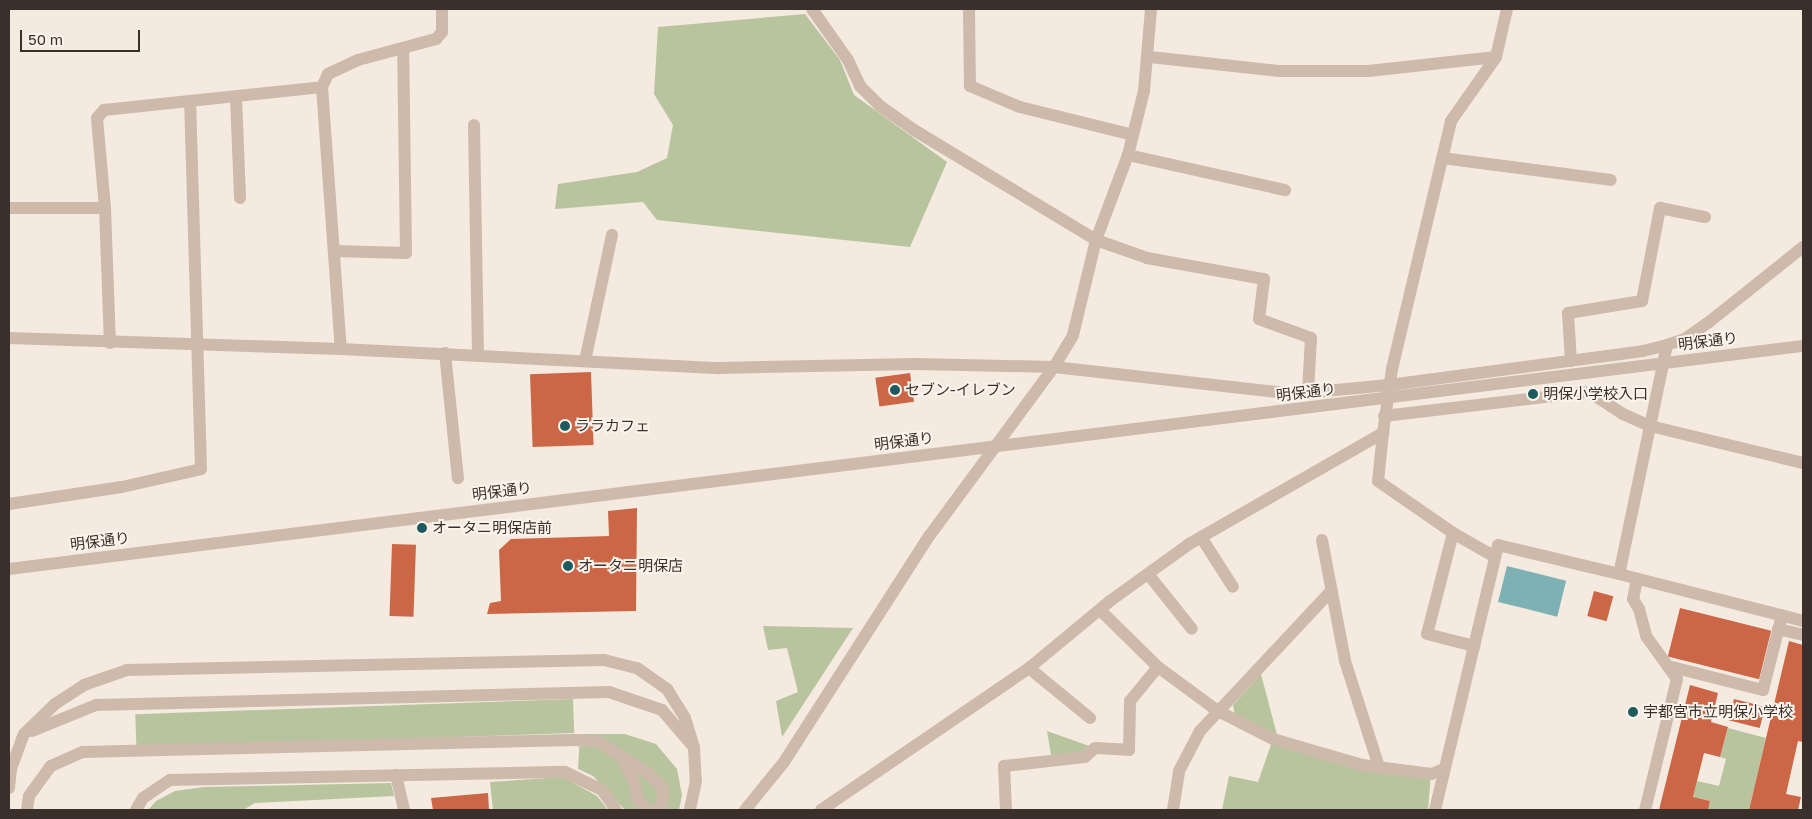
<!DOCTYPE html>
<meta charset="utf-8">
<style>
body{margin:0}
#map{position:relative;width:1812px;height:819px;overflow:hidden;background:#f4eadf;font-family:"Golos Text","Noto Sans JP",sans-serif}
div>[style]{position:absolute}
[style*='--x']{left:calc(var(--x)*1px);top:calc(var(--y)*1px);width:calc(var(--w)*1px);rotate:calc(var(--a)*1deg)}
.green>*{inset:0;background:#b8c49e;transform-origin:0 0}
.water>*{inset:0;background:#7db1b3;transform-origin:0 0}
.building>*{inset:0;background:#cb6647;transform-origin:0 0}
.minor>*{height:12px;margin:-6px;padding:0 6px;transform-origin:6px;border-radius:6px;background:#cdbaaa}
.dots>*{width:14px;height:14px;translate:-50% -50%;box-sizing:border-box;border:2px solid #fbf4ec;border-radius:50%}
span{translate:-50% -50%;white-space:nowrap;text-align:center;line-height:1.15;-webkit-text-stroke:4px #fbf4ec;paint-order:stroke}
.street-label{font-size:15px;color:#3a2f2a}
.poi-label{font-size:15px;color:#3a2f2a}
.left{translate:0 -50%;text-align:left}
.frame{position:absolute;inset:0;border:10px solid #3a2f2a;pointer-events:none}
.scale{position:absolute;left:20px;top:30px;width:120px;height:22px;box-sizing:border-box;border:2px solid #3a2f2a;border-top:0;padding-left:6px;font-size:15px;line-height:18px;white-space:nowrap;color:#3a2f2a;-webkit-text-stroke:4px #fbf4ec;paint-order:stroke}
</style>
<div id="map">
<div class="green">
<i style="clip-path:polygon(805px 14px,840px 60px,854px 95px,947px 162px,910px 247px,657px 220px,643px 202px,555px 209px,558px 184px,637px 172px,667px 158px,673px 125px,654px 94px,658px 27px)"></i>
<i style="clip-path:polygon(763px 626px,853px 628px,782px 737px,776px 701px,798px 692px,787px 648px,768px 650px)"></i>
<i style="clip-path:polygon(1261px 674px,1277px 735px,1235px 715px,1233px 705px)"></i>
<i style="left:573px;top:699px;width:34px;height:438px;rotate:88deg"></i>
<i style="clip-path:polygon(1728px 728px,1766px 738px,1749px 810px,1708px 809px,1710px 801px,1693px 797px,1697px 781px,1719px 786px,1726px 759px,1720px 757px)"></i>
<i style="clip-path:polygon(1047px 731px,1095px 748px,1052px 761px)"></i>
<i style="clip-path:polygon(580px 734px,625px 734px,656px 744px,677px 769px,682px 795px,679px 810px,625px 810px,593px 776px,578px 769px)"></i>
<i style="clip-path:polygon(1273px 739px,1431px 774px,1428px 810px,1222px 810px,1229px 776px,1258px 782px)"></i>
<i style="clip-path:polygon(563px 777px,597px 796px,608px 810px,493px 810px,490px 782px)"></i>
<i style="clip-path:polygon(391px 783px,394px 796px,255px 803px,243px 810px,148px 810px,156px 801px,175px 791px,204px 787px)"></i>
</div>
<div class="water">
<i style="left:1507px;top:566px;width:61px;height:37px;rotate:14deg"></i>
</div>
<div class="building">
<i style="left:591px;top:372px;width:73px;height:61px;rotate:88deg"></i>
<i style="left:910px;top:373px;width:29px;height:35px;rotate:82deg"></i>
<i style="clip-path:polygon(637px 508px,636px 611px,487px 614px,490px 603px,501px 601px,499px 550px,511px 539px,609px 536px,608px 511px)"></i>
<i style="left:392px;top:544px;width:24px;height:72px;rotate:2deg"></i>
<i style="left:1594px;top:591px;width:20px;height:26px;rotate:15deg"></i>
<i style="left:1680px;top:608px;width:94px;height:50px;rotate:14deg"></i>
<i style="clip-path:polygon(1789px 641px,1803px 645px,1803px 742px,1798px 741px,1786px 794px,1801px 797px,1798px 810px,1749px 810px)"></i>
<i style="clip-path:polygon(1690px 685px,1718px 693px,1711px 722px,1728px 727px,1720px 757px,1704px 753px,1693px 797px,1710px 801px,1708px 810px,1659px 810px)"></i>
<i style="left:1734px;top:699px;width:32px;height:22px;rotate:14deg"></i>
<i style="clip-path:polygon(488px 793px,489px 810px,433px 810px,431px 798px)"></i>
</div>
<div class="minor">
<i style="--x:812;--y:9;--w:62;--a:54.8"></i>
<i style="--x:848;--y:60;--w:29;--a:65"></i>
<i style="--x:860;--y:86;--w:28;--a:45"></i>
<i style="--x:880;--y:106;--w:42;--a:35.2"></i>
<i style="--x:914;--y:130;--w:213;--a:31.1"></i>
<i style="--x:1096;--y:240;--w:54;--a:19.4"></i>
<i style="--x:1147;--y:258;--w:119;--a:10.2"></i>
<i style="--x:1264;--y:279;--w:40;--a:97.1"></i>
<i style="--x:1259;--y:319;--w:55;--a:20.1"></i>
<i style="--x:1311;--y:338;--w:54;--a:93.2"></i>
<i style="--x:969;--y:9;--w:77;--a:89.3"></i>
<i style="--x:970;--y:86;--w:54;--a:22.8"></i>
<i style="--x:1020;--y:107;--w:116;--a:13.9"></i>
<i style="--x:1150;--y:57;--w:129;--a:6.2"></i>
<i style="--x:1278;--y:71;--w:90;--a:0"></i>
<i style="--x:1368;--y:71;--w:129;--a:-6.2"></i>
<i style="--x:322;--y:87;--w:263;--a:85.9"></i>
<i style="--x:236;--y:97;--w:101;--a:87.7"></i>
<i style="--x:474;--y:125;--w:230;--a:89"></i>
<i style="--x:1128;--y:155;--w:161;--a:12.6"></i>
<i style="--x:1442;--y:158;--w:170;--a:7.4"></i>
<i style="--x:9;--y:208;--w:96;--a:0"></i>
<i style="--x:105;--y:208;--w:90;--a:-95.1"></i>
<i style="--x:97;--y:118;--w:11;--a:-49"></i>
<i style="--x:104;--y:110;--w:219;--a:-6"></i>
<i style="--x:322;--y:87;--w:14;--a:-65"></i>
<i style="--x:328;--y:74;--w:33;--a:-25"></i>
<i style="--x:358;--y:60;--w:81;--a:-15.1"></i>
<i style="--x:436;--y:39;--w:9;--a:-49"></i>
<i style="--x:442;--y:32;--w:23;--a:-90"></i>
<i style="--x:105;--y:208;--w:135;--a:87.9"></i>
<i style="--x:1803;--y:247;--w:120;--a:141.4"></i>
<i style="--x:1709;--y:322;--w:29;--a:145"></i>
<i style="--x:1685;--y:339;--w:19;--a:162"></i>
<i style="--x:1667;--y:345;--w:234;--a:101.8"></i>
<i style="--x:1619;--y:574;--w:190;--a:14.3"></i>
<i style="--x:334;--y:251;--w:72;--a:1.6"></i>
<i style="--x:406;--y:253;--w:205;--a:-90.8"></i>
<i style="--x:9;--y:338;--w:332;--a:1.9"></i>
<i style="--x:341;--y:349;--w:379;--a:2.9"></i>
<i style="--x:720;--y:368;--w:195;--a:-1.2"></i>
<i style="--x:915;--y:364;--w:139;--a:1.2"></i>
<i style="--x:1054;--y:367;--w:242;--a:6.4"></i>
<i style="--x:1294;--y:394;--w:95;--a:-5.4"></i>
<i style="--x:1389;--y:385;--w:256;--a:-7.6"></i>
<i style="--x:1643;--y:351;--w:25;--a:-14"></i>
<i style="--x:445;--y:353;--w:126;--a:84.1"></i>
<i style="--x:585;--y:361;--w:129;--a:-77.9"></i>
<i style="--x:1571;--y:361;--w:48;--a:-93.6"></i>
<i style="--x:1568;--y:313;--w:75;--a:-9.2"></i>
<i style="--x:1642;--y:301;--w:95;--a:-79"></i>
<i style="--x:1660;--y:208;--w:46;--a:11.3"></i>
<i style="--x:1384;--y:416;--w:206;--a:-6.7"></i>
<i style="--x:1589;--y:392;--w:40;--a:32.9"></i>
<i style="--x:1623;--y:414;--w:30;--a:24"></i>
<i style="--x:1650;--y:426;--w:157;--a:13.6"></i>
<i style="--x:1383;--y:433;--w:48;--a:95.9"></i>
<i style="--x:1378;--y:481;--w:91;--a:34.7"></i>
<i style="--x:1453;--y:533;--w:48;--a:29.7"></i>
<i style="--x:9;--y:504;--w:114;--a:-8.6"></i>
<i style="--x:122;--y:487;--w:81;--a:-12.8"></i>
<i style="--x:201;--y:469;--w:367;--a:-91.7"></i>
<i style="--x:1453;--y:533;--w:104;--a:104.4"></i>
<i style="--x:1427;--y:634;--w:49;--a:14.3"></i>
<i style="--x:1201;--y:537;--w:59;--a:57.4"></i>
<i style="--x:1322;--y:540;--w:123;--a:79.2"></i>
<i style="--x:1345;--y:661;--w:111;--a:72.2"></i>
<i style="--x:9;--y:569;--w:1808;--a:-7.09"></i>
<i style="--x:1148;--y:574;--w:70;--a:51.3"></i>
<i style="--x:1637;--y:579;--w:20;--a:101"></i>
<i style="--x:1633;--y:599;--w:12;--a:59"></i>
<i style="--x:1639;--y:609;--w:28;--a:75"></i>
<i style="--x:1646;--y:636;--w:53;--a:54.2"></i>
<i style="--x:1677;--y:679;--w:135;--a:103.7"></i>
<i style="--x:1778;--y:629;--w:26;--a:13"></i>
<i style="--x:1668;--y:666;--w:98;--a:14.2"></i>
<i style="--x:1763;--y:690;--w:77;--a:-75.8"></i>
<i style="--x:1158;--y:667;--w:74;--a:36.3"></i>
<i style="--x:1218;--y:711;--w:62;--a:27"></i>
<i style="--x:1273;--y:739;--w:93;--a:16.3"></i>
<i style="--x:1362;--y:765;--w:70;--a:7.4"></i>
<i style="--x:1431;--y:774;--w:14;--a:-21"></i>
<i style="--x:1029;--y:668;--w:79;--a:39.3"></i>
<i style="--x:32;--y:731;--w:69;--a:-22.1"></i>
<i style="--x:96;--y:705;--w:513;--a:-1.45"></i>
<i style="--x:609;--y:692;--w:56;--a:18.8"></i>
<i style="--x:662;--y:710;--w:45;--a:49.5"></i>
<i style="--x:621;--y:756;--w:31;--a:63"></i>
<i style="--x:635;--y:784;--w:15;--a:82"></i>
<i style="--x:637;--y:799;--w:15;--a:48"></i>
<i style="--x:396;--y:775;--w:36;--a:77"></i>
<i style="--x:9;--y:788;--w:19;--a:-84"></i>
<i style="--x:11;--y:769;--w:37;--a:-70"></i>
<i style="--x:24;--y:734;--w:43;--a:-44.1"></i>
<i style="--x:55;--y:704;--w:35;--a:-33"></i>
<i style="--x:84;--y:685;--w:46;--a:-19.2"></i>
<i style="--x:127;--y:670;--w:477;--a:-1.2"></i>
<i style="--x:604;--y:660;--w:34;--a:14"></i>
<i style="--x:637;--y:668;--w:37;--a:35"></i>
<i style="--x:667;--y:689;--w:34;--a:58"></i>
<i style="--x:685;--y:718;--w:31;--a:73"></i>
<i style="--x:694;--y:748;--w:33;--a:87"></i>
<i style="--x:696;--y:781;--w:30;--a:102"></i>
<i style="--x:27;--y:810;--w:14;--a:-82"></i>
<i style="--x:29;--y:796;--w:37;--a:-54"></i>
<i style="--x:51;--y:766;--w:35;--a:-24"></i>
<i style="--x:83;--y:752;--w:492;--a:-1.4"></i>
<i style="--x:575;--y:740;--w:24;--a:5"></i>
<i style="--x:599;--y:742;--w:59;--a:32.6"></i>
<i style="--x:649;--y:774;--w:20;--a:45"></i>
<i style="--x:663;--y:788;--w:20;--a:93"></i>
<i style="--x:662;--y:808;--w:7;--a:164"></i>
<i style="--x:136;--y:810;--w:14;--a:-60"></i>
<i style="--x:143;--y:798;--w:32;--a:-34"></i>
<i style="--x:170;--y:780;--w:395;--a:-1.2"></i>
<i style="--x:565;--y:772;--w:41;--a:25.9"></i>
<i style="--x:602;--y:790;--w:24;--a:55"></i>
<i style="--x:745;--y:810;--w:62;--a:-50.9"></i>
<i style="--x:784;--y:762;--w:270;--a:-57.3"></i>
<i style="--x:930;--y:535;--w:209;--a:-53.6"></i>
<i style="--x:1054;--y:367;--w:37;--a:-59"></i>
<i style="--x:1073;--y:335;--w:98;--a:-76.4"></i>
<i style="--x:1096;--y:240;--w:91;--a:-69.4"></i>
<i style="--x:1128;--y:155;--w:66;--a:-76"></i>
<i style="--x:1144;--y:91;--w:82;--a:-85.1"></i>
<i style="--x:821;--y:810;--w:252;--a:-34.3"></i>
<i style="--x:1029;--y:668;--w:105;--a:-39.6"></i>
<i style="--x:1110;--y:601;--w:97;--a:-35.8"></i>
<i style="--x:1189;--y:544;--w:224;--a:-29.8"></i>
<i style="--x:1383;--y:433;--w:65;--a:-82"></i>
<i style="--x:1392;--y:369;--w:255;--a:-76.6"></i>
<i style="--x:1451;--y:121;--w:78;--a:-54.9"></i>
<i style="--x:1496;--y:57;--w:49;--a:-77.1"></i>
<i style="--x:1006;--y:810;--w:44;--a:-92.6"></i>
<i style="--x:1004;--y:766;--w:81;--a:-6.3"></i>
<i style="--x:1085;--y:757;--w:13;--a:-42"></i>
<i style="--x:1095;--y:748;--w:34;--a:3"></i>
<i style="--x:1129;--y:750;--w:49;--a:-88.8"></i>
<i style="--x:1130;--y:701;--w:44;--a:-50.5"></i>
<i style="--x:1158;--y:667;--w:81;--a:-135.5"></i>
<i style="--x:1173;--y:810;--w:39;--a:-81"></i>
<i style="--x:1179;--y:771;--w:45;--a:-62.3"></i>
<i style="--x:1200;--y:731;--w:192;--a:-46.9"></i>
<i style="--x:1435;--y:810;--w:272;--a:-76.6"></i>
<i style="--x:1498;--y:545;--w:124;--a:13.5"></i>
</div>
<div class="dots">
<i style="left:895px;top:390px;background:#1d5a5e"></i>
<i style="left:1533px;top:394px;background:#1d5a5e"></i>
<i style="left:565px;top:426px;background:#1d5a5e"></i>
<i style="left:422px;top:528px;background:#1d5a5e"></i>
<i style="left:568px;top:566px;background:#1d5a5e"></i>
<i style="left:1633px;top:712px;background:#1d5a5e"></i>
</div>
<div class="street-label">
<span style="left:1708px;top:341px;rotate:-7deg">明保通り</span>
<span style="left:1306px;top:392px;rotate:-7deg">明保通り</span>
<span style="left:904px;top:441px;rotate:-7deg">明保通り</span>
<span style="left:502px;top:491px;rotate:-7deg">明保通り</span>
<span style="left:100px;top:541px;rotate:-7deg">明保通り</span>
</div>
<div class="poi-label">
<span class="left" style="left:905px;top:390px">セブン-イレブン</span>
<span class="left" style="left:1543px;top:394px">明保小学校入口</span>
<span class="left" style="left:575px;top:426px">ララカフェ</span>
<span class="left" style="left:432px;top:528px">オータニ明保店前</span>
<span class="left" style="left:578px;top:566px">オータニ明保店</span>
<span class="left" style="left:1643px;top:712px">宇都宮市立明保小学校</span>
</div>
<div class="frame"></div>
<div class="scale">50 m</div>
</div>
